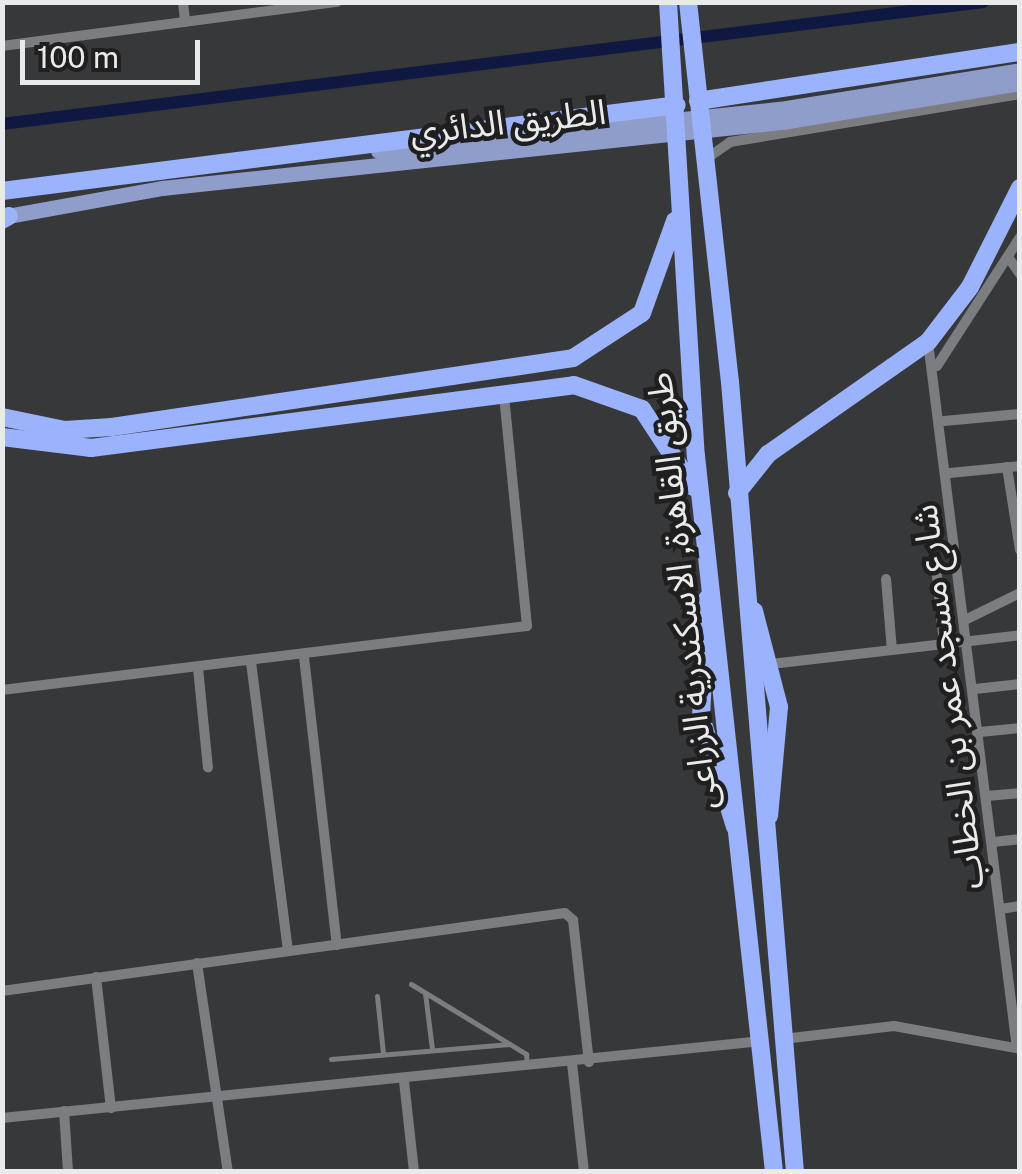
<!DOCTYPE html>
<meta charset="utf-8">
<style>
body{margin:0}
#map{position:relative;width:1022px;height:1174px;overflow:hidden;background:#37383a;font-family:"Public Sans","Noto Sans Arabic",sans-serif}
div>[style]{position:absolute}
[style*='--x']{left:calc(var(--x)*1px);top:calc(var(--y)*1px);width:calc(var(--w)*1px);rotate:calc(var(--a)*1deg)}
.canal>*{height:12px;margin:-6px;padding:0 6px;transform-origin:6px;border-radius:6px;background:#0f1841}
.lane>*{height:5px;margin:-2.5px;padding:0 2.5px;transform-origin:2.5px;border-radius:2.5px;background:#7c7d80}
.street>*{height:10px;margin:-5px;padding:0 5px;transform-origin:5px;border-radius:5px;background:#7c7d80}
.primary>*{height:15px;margin:-7.5px;padding:0 7.5px;transform-origin:7.5px;border-radius:7.5px;background:#8f9dcb}
.highway>*{height:18px;margin:-9px;padding:0 9px;transform-origin:9px;border-radius:9px;background:#9bb2fd}
span{translate:-50% -50%;white-space:nowrap;text-align:center;line-height:1.15;-webkit-text-stroke:9px #1f1f20;paint-order:stroke}
.street-label{font-size:35px;color:#e9eaeb}
.frame{position:absolute;inset:0;border:5px solid #e9eaeb;pointer-events:none}
.scale{position:absolute;left:20px;top:40px;width:180px;height:45px;box-sizing:border-box;border:5px solid #e9eaeb;border-top:0;padding-left:12px;font-size:30px;line-height:35px;white-space:nowrap;color:#e9eaeb;-webkit-text-stroke:8px #1f1f20;paint-order:stroke}
</style>
<div id="map">
<div class="canal">
<i style="--x:2;--y:124;--w:989;--a:-7.09"></i>
</div>
<div class="lane">
<i style="--x:411;--y:984;--w:135;--a:31.3"></i>
<i style="--x:526;--y:1054;--w:11;--a:85"></i>
<i style="--x:425;--y:993;--w:56;--a:82.9"></i>
<i style="--x:377;--y:996;--w:57;--a:84"></i>
<i style="--x:331;--y:1059;--w:179;--a:-4.8"></i>
</div>
<div class="street">
<i style="--x:183;--y:2;--w:20;--a:84"></i>
<i style="--x:2;--y:46;--w:338;--a:-7.5"></i>
<i style="--x:706;--y:159;--w:29;--a:-35"></i>
<i style="--x:730;--y:142;--w:294;--a:-9.4"></i>
<i style="--x:1008;--y:257;--w:21;--a:55"></i>
<i style="--x:928;--y:342;--w:712;--a:82.82"></i>
<i style="--x:937;--y:366;--w:153;--a:-57.2"></i>
<i style="--x:944;--y:421;--w:76;--a:-5.3"></i>
<i style="--x:1007;--y:467;--w:84;--a:81.1"></i>
<i style="--x:950;--y:473;--w:70;--a:-5.7"></i>
<i style="--x:937;--y:576;--w:68;--a:84.1"></i>
<i style="--x:886;--y:579;--w:71;--a:85.2"></i>
<i style="--x:967;--y:619;--w:59;--a:-26.1"></i>
<i style="--x:304;--y:657;--w:290;--a:83.5"></i>
<i style="--x:251;--y:662;--w:291;--a:82.7"></i>
<i style="--x:771;--y:664;--w:251;--a:-6.6"></i>
<i style="--x:198;--y:668;--w:100;--a:84.3"></i>
<i style="--x:975;--y:689;--w:45;--a:-6.3"></i>
<i style="--x:2;--y:690;--w:529;--a:-6.95"></i>
<i style="--x:527;--y:626;--w:233;--a:-95.7"></i>
<i style="--x:980;--y:732;--w:40;--a:-5.7"></i>
<i style="--x:987;--y:796;--w:33;--a:-5"></i>
<i style="--x:993;--y:842;--w:27;--a:-6"></i>
<i style="--x:1001;--y:909;--w:19;--a:-9"></i>
<i style="--x:197;--y:963;--w:211;--a:81.6"></i>
<i style="--x:96;--y:977;--w:132;--a:83.5"></i>
<i style="--x:2;--y:991;--w:568;--a:-7.89"></i>
<i style="--x:565;--y:913;--w:11;--a:41"></i>
<i style="--x:573;--y:920;--w:143;--a:83.6"></i>
<i style="--x:783;--y:1039;--w:112;--a:-6.7"></i>
<i style="--x:894;--y:1026;--w:128;--a:10.3"></i>
<i style="--x:572;--y:1063;--w:110;--a:83.7"></i>
<i style="--x:404;--y:1081;--w:92;--a:83.7"></i>
<i style="--x:64;--y:1111;--w:61;--a:86.2"></i>
<i style="--x:2;--y:1118;--w:764;--a:-5.79"></i>
</div>
<div class="primary">
<i style="--x:378;--y:151;--w:404;--a:-6"></i>
<i style="--x:780;--y:109;--w:243;--a:-9.2"></i>
<i style="--x:2;--y:217;--w:163;--a:-10.3"></i>
<i style="--x:162;--y:188;--w:624;--a:-6.08"></i>
<i style="--x:782;--y:122;--w:241;--a:-9.3"></i>
</div>
<div class="highway">
<i style="--x:668;--y:2;--w:455;--a:86.5"></i>
<i style="--x:696;--y:456;--w:720;--a:83.78"></i>
<i style="--x:688;--y:2;--w:382;--a:83.7"></i>
<i style="--x:730;--y:382;--w:793;--a:85.3"></i>
<i style="--x:698;--y:101;--w:326;--a:-8.7"></i>
<i style="--x:2;--y:191;--w:680;--a:-7.26"></i>
<i style="--x:2;--y:220;--w:8;--a:-30"></i>
<i style="--x:2;--y:417;--w:63;--a:11.8"></i>
<i style="--x:64;--y:430;--w:48;--a:-3.6"></i>
<i style="--x:112;--y:427;--w:466;--a:-8.5"></i>
<i style="--x:573;--y:358;--w:82;--a:-33.1"></i>
<i style="--x:642;--y:313;--w:98;--a:-70.3"></i>
<i style="--x:2;--y:437;--w:90;--a:7"></i>
<i style="--x:91;--y:448;--w:487;--a:-7.4"></i>
<i style="--x:574;--y:385;--w:72;--a:19.4"></i>
<i style="--x:642;--y:409;--w:93;--a:56.8"></i>
<i style="--x:737;--y:493;--w:50;--a:-51.5"></i>
<i style="--x:768;--y:454;--w:195;--a:-35"></i>
<i style="--x:928;--y:342;--w:69;--a:-52.6"></i>
<i style="--x:970;--y:287;--w:111;--a:-63.2"></i>
<i style="--x:707;--y:599;--w:118;--a:92.9"></i>
<i style="--x:701;--y:717;--w:115;--a:72.8"></i>
<i style="--x:754;--y:611;--w:99;--a:75.4"></i>
<i style="--x:779;--y:707;--w:109;--a:95.2"></i>
</div>
<div class="street-label">
<span style="left:508px;top:122px;rotate:-6deg">الطريق الدائري</span>
<span style="left:682px;top:591px;rotate:-96deg">طريق القاهرة, الاسكندرية الزراعى</span>
<span style="left:948px;top:697px;rotate:-97deg">شارع مسجد عمر بن الخطاب</span>
</div>
<div class="frame"></div>
<div class="scale">100 m</div>
</div>
